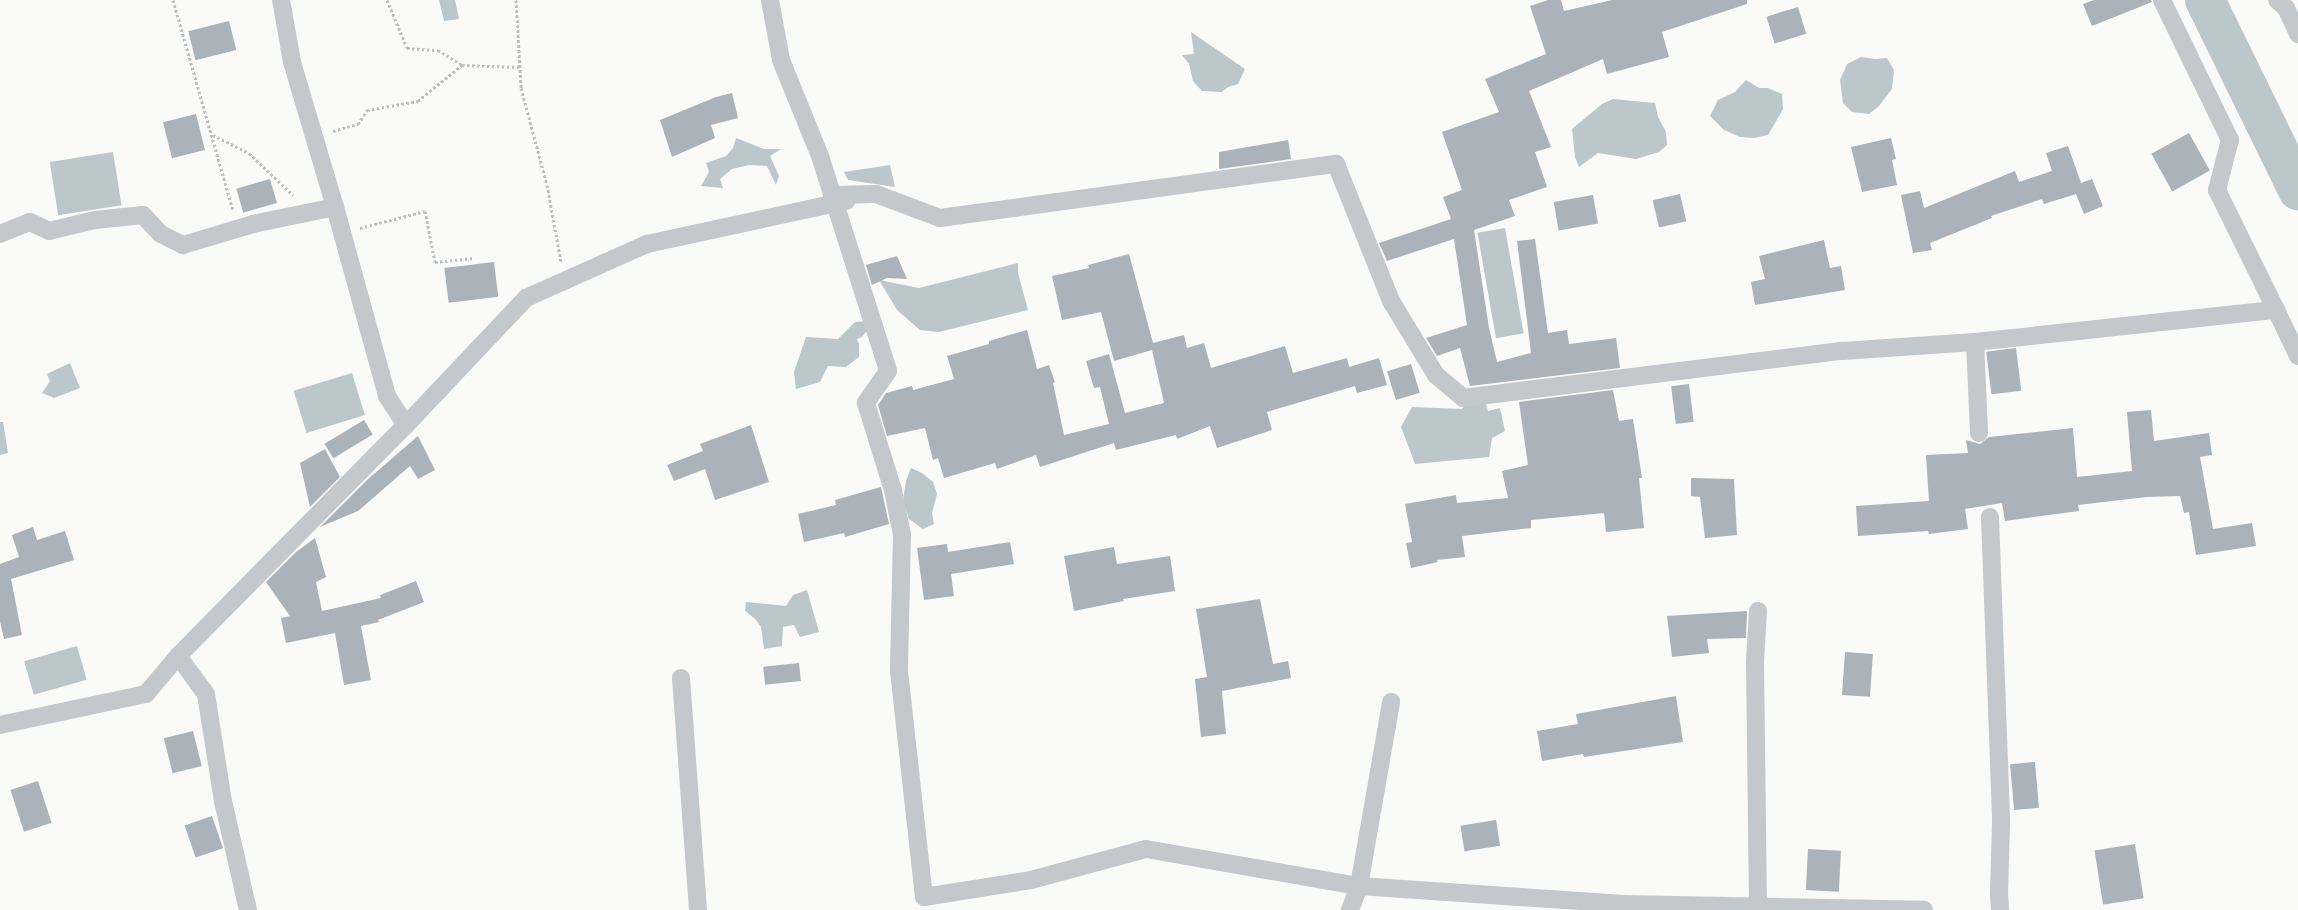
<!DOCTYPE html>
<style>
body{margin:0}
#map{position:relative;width:2298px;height:910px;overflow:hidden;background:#fafaf8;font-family:Cabin,sans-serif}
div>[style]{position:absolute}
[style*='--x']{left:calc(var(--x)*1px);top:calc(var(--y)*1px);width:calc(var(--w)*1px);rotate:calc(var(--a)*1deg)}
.water>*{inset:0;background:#bbc7cb;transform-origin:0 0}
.river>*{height:40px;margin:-20px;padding:0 20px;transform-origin:20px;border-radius:20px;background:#bbc7cb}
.building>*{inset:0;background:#aab3b9;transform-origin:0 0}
.path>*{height:3px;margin-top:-1.5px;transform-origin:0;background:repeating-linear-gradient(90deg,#bbbfc2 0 2.5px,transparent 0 5px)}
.street>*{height:18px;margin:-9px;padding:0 9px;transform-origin:9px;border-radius:9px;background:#c3c8cc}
span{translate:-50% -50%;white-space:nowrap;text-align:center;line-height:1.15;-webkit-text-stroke:5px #fff;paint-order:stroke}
</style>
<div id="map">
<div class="water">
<i style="clip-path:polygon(439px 0,455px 0,459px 19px,444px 21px)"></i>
<i style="clip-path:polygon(1191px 32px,1245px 69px,1238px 84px,1228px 87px,1222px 92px,1202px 91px,1193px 81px,1189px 64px,1182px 55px,1194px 54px)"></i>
<i style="clip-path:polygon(1861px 57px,1875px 59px,1887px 58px,1894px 70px,1892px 89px,1879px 106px,1869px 114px,1852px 112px,1843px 103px,1840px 80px,1847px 64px)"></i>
<i style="clip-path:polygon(1746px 80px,1759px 88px,1768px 88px,1782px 94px,1783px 109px,1768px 135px,1754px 138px,1740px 137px,1724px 130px,1710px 116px,1718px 100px,1735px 92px)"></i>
<i style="clip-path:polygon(1613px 99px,1655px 103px,1658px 117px,1666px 132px,1667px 145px,1659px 152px,1636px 159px,1598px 153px,1579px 167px,1575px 157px,1572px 129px,1602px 104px)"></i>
<i style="clip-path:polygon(736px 138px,764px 149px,781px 149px,770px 156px,779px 176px,776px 185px,767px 166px,749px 165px,732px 169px,720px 179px,723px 188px,701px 186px,709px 172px,706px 163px,726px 156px,733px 148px)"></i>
<i style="left:113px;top:152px;width:54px;height:64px;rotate:81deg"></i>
<i style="clip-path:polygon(890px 165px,895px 187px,848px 180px,844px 172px)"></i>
<i style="left:1505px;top:228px;width:107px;height:28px;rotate:80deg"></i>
<i style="clip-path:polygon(1018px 263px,1018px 273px,1028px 310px,939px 332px,920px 330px,897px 310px,879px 280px,919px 288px)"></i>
<i style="clip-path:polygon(866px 321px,868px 329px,862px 337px,857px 339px,859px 344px,859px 357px,846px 367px,828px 366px,820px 382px,796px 389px,794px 372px,806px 337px,838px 339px,855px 322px)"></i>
<i style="clip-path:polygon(70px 363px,80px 388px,54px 398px,42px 393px,50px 381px,47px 374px)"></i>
<i style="left:352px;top:373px;width:44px;height:61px;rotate:73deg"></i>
<i style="clip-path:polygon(1485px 401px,1488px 411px,1500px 408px,1505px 431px,1492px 438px,1489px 457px,1415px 464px,1401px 427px,1412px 407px,1462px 409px,1466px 404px)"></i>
<i style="clip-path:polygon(0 422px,3px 422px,8px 453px,0 455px)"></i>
<i style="clip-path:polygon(911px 468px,922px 473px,933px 482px,937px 494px,932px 513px,934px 524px,923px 529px,909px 519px,903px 500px,906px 481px)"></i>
<i style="clip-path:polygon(807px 590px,819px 632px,800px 637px,794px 625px,783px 627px,782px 646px,764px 649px,761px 627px,755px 619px,745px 611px,746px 602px,786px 606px,793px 595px)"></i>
<i style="left:77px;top:646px;width:35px;height:55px;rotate:74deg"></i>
</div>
<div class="river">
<i style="--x:2205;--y:0;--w:212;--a:63.9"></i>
</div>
<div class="building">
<i style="clip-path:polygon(1548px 0,1561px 0,1564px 11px,1612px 0,1747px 0,1747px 4px,1662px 32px,1669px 57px,1607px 74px,1603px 59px,1529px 91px,1551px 147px,1535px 152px,1547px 187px,1509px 200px,1515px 216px,1474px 230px,1489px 328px,1497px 362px,1531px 353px,1517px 241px,1535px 239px,1548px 333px,1567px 330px,1569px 344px,1616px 338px,1620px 368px,1470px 386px,1460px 348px,1437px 356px,1426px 338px,1467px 325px,1454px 239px,1387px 261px,1379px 243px,1451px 219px,1443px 197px,1462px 190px,1442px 132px,1499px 112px,1485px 79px,1546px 54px,1530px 6px)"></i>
<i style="clip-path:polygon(2094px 0,2151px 0,2152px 2px,2092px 26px,2083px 4px)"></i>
<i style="left:1798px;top:7px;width:28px;height:33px;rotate:73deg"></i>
<i style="left:229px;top:21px;width:30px;height:42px;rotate:76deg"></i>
<i style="clip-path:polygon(732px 93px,738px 118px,711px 125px,715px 138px,672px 157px,660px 120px,716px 97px)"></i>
<i style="left:196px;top:114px;width:37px;height:34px;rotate:76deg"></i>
<i style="left:2189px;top:133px;width:43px;height:43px;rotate:61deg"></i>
<i style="clip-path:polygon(1891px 138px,1896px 159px,1892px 160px,1897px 185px,1862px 192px,1851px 147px)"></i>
<i style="clip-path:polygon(1288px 140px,1291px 159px,1219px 169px,1219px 152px)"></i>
<i style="clip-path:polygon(2068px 146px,2081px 183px,2092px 179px,2103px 206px,2084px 214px,2076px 194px,2044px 204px,2042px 199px,1991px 216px,1992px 218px,1930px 243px,1932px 250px,1913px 253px,1901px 195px,1920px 191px,1924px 208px,2015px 171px,2019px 182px,2052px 171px,2046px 153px)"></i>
<i style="left:270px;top:179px;width:25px;height:35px;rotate:74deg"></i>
<i style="left:1680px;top:194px;width:28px;height:28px;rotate:77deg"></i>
<i style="left:1593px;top:195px;width:29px;height:40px;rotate:80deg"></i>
<i style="clip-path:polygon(1824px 240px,1830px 268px,1841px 266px,1845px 290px,1755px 305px,1751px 282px,1765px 279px,1759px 256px)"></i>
<i style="clip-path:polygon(1129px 254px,1153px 343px,1184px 335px,1187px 348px,1204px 343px,1211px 368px,1285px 346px,1293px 373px,1347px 358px,1349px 367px,1379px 358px,1387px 385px,1357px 393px,1355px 386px,1267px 412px,1272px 430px,1217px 448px,1210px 426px,1177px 439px,1176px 435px,1116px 450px,1114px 443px,1040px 467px,1036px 455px,997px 469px,995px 463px,944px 478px,938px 458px,933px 460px,925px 428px,887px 436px,878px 405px,886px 393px,912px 386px,913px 390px,954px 379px,947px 356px,989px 344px,989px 341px,1027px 330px,1037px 369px,1049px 365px,1055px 382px,1053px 383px,1064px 435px,1109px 424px,1100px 387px,1094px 388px,1086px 361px,1109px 354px,1125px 413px,1164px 403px,1152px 350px,1114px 361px,1101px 312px,1062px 320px,1052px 276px,1089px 268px,1088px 265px)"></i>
<i style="clip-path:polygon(897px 256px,907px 279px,887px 278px,872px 285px,866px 265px)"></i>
<i style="left:494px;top:262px;width:35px;height:50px;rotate:83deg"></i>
<i style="left:2016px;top:348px;width:43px;height:30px;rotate:83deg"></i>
<i style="left:1411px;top:364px;width:30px;height:25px;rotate:73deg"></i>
<i style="left:1689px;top:384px;width:38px;height:18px;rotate:83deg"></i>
<i style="clip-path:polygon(1613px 390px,1619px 421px,1633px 419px,1642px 478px,1639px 478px,1644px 528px,1606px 532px,1604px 513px,1531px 520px,1531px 528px,1462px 536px,1465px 557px,1437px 560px,1438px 562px,1411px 568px,1406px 543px,1412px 542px,1405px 504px,1456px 495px,1457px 503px,1508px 498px,1502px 471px,1528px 465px,1519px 402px)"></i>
<i style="clip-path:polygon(2151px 410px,2154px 441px,2209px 433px,2212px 455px,2200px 457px,2213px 529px,2252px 523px,2256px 546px,2196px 555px,2189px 512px,2184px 513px,2180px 496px,2147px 497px,2078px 505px,2079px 511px,2005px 521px,2002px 503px,1965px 509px,1968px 529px,1929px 534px,1928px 531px,1858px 536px,1856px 506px,1929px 501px,1926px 455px,1968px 453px,1966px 440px,1980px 444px,1989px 437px,2073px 428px,2077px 477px,2132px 471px,2127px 412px)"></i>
<i style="left:364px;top:420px;width:17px;height:46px;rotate:59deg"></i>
<i style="clip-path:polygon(751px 425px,769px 482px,715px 500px,705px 469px,674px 481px,667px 465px,703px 451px,700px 444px)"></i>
<i style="clip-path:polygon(418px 436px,435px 470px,418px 479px,410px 466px,358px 511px,320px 527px,367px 480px)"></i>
<i style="clip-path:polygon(325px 449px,340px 477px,310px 507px,300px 463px)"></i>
<i style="clip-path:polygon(1691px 478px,1734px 479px,1737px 535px,1705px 538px,1700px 497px,1691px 496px)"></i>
<i style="clip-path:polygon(881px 487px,889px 524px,845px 537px,844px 533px,804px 542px,798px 514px,836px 505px,835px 500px)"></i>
<i style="clip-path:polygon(33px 527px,37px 540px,65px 531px,74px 560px,11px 579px,22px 635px,4px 639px,0 621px,0 564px,19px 557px,12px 535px)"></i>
<i style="clip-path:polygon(315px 538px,326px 577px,316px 582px,322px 611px,381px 598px,380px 595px,416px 581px,424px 602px,378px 620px,379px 622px,361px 626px,371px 680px,344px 685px,335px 633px,286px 643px,281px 618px,290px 616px,266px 582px,296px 552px)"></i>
<i style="clip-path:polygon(1010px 542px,1014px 564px,951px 574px,954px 596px,924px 600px,917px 548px,947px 544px,948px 552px)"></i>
<i style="clip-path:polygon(1114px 547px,1117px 564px,1170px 556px,1175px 591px,1123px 599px,1124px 601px,1074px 611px,1064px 556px)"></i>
<i style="clip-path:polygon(1260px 599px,1273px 664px,1288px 661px,1291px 678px,1222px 691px,1226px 734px,1201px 737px,1195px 679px,1207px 677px,1196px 609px)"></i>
<i style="clip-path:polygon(1747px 611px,1746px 638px,1707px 639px,1709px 653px,1672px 657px,1667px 616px)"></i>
<i style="left:1845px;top:652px;width:28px;height:43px;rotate:4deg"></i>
<i style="left:799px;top:663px;width:18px;height:36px;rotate:84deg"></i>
<i style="clip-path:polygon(1676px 696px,1683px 742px,1584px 757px,1583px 754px,1542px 761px,1537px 731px,1578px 724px,1576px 714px)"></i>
<i style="left:193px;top:731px;width:36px;height:30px;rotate:76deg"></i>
<i style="left:2035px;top:762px;width:46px;height:25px;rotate:85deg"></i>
<i style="left:38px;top:781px;width:44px;height:29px;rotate:72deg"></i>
<i style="left:212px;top:816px;width:34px;height:29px;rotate:71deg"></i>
<i style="left:1496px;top:820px;width:26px;height:36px;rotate:81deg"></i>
<i style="left:2135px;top:844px;width:55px;height:41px;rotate:81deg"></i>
<i style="left:1808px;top:849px;width:33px;height:41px;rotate:3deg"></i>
</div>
<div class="path">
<i style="--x:173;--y:0;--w:219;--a:74.1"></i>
<i style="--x:387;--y:0;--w:52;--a:67.4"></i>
<i style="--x:407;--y:48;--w:31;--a:4"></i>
<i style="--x:438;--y:50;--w:28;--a:32"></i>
<i style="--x:462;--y:65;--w:58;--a:2"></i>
<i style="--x:516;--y:0;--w:88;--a:86.7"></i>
<i style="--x:521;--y:88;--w:100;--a:75"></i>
<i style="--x:547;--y:185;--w:78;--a:79.7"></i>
<i style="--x:333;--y:131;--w:26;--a:-16"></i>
<i style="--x:358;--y:124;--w:17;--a:-57"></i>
<i style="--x:367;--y:110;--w:52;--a:-10"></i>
<i style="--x:418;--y:101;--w:57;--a:-39.3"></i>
<i style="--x:213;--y:135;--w:40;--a:26.6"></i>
<i style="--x:249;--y:153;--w:61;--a:43.7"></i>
<i style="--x:360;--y:228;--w:67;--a:-14.7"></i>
<i style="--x:425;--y:211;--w:52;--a:78.9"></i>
<i style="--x:435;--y:262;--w:39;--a:-6"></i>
</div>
<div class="street">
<i style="--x:281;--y:0;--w:63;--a:79.9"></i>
<i style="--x:292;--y:62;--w:151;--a:73.5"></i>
<i style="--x:770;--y:0;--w:61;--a:79.6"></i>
<i style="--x:781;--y:60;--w:104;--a:67.9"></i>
<i style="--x:820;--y:156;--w:225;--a:72.4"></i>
<i style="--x:888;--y:371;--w:39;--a:125"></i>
<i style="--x:866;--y:403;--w:91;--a:72.8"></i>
<i style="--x:893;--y:490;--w:46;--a:78.7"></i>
<i style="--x:902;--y:535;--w:136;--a:91.3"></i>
<i style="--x:899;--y:671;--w:227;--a:83.7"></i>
<i style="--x:924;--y:897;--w:108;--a:-9"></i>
<i style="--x:1031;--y:880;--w:119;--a:-15.1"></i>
<i style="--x:1146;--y:849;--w:216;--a:9.9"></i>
<i style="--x:1359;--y:886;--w:265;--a:3.9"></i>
<i style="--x:1623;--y:904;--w:301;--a:1.1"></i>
<i style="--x:2162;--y:0;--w:156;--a:64.1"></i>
<i style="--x:2230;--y:140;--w:52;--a:104.6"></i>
<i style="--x:2217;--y:190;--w:134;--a:63.8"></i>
<i style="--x:2277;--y:0;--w:12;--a:42"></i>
<i style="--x:2286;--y:8;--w:29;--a:65"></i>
<i style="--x:832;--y:195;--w:44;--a:-1.3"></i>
<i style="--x:876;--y:194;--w:68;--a:20.6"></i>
<i style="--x:940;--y:218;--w:400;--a:-7.8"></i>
<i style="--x:1336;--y:164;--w:148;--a:68.1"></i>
<i style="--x:1391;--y:301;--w:87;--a:58.7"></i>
<i style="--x:1436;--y:375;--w:35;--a:40"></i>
<i style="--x:1463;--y:398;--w:383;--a:-7.1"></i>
<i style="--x:1843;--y:351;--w:132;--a:-3.9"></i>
<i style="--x:0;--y:234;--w:32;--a:-22"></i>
<i style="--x:30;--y:222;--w:21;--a:25"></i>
<i style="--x:49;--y:231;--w:47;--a:-13.4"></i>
<i style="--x:95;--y:220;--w:48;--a:-5.9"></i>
<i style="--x:143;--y:215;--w:26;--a:47"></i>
<i style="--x:161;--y:234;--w:25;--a:27"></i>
<i style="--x:183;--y:245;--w:73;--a:-16.7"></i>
<i style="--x:253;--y:224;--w:84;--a:-11.7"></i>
<i style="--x:335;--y:207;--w:196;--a:74.6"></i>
<i style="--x:387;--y:396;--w:35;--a:57"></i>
<i style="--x:1979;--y:433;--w:91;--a:-92.5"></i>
<i style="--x:1975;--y:342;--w:303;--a:-6.1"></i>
<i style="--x:2276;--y:310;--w:51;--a:64.4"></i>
<i style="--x:1990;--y:517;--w:306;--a:87.9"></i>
<i style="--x:2001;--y:823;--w:71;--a:91.6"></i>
<i style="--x:1999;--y:894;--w:16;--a:86"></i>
<i style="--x:1758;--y:611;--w:50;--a:93.4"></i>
<i style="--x:1755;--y:661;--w:245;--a:89.3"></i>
<i style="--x:178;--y:656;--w:47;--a:53.6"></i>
<i style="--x:206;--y:694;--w:108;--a:81"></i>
<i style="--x:223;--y:801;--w:112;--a:77.1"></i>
<i style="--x:681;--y:678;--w:233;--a:85.8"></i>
<i style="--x:0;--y:725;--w:149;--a:-12"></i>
<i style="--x:146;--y:694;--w:50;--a:-49.9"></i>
<i style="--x:178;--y:656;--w:325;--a:-45.4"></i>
<i style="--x:406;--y:425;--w:175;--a:-46.6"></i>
<i style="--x:526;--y:298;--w:133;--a:-24.1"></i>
<i style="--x:647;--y:244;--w:204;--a:-12.2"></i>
<i style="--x:1350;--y:910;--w:26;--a:-69"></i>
<i style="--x:1359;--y:886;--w:187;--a:-80.1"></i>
</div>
</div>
